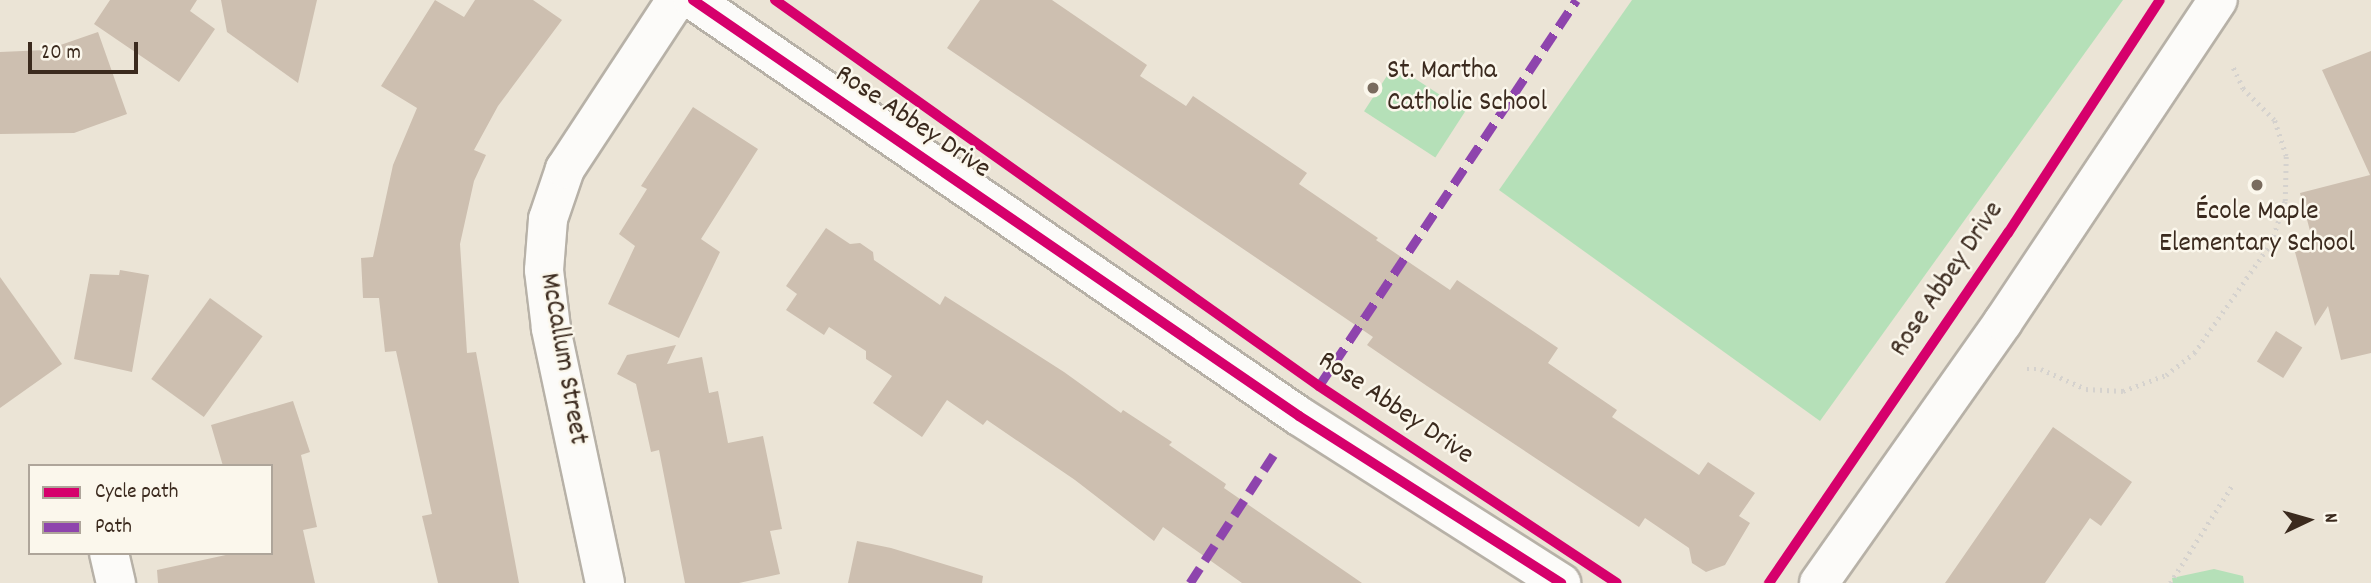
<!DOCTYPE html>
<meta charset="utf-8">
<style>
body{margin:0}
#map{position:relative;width:2371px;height:583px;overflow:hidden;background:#ebe4d6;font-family:Dekko,sans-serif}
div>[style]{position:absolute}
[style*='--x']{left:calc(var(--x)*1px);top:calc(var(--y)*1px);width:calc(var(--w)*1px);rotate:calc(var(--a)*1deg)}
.green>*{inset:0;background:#b5e0b8;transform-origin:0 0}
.building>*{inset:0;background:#cdbfb0;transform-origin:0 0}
.path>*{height:4.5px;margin-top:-2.25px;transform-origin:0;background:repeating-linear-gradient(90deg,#d5d2ce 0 2px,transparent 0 7px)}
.roads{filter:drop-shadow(2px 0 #b7b1a7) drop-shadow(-2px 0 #b7b1a7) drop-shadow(0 2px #b7b1a7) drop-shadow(0 -2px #b7b1a7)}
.street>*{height:38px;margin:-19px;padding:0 19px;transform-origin:19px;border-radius:19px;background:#fcfbf9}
.secondary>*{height:38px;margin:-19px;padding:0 19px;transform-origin:19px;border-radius:19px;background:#fcfbf9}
.quiet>*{height:9px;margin-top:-4.5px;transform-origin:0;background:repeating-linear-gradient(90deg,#8e44ad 0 18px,transparent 0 27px)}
.cycleway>*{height:10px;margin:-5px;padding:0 5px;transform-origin:5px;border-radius:5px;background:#d6006c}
.dots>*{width:19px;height:19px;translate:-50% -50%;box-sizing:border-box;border:4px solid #fbf7ec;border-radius:50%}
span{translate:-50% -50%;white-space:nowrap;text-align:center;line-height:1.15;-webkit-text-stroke:5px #fbf7ec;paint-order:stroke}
.poi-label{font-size:28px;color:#3b2a1e}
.left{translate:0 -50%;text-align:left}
.street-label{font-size:28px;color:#3b2a1e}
.legend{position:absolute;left:28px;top:464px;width:245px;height:91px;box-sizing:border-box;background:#fbf7ec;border:2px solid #aea59a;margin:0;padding:9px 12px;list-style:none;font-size:21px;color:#3b2a1e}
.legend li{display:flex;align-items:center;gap:14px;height:35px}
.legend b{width:35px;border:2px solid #aea59a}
.north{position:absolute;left:2273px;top:485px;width:70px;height:70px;-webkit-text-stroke:5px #fbf7ec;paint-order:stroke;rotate:85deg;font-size:19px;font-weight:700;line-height:28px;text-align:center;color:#3b2a1e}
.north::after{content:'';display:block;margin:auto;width:24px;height:32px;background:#3b2a1e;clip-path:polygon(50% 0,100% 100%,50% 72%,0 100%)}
.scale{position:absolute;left:28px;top:42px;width:110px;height:32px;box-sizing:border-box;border:4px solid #3b2a1e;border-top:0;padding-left:9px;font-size:21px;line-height:24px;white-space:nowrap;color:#3b2a1e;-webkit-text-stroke:5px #fbf7ec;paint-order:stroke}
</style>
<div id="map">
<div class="green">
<i style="clip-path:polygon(1632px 0,2123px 0,1820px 421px,1499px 190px)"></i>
<i style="left:1394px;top:65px;width:85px;height:55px;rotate:33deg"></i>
<i style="clip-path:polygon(2214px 569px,2243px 576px,2244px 583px,2173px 583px,2172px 578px)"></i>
</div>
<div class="building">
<i style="clip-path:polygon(110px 0,197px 0,190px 11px,215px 29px,179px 82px,94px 24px)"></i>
<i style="clip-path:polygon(221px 0,317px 0,298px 83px,227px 32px)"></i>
<i style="clip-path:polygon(435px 0,464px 17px,475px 0,533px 0,562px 20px,498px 106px,474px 150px,486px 155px,474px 181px,460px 244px,467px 353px,476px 352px,519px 583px,438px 583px,422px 516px,432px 514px,396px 351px,385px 352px,379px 298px,363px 298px,361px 258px,373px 257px,393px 165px,417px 108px,381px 86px)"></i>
<i style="clip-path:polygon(980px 0,1052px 0,1147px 65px,1140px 76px,1186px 106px,1193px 96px,1307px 173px,1299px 184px,1378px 238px,1376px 240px,1450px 290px,1457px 280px,1558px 348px,1548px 363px,1617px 410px,1612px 417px,1699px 475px,1708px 462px,1755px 493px,1739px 516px,1750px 523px,1725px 565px,1706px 572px,1692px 563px,1689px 548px,1645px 518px,1639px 527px,1427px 386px,1367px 345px,1373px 337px,947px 48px)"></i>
<i style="clip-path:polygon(98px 32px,127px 114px,74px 133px,0 134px,0 52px,46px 50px)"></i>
<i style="clip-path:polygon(2371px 51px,2371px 353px,2341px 360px,2328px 306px,2315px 326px,2295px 252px,2314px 246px,2300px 193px,2370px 175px,2322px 70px)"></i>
<i style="clip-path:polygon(693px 107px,758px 149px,701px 239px,720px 252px,679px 338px,608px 304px,635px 246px,619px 234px,647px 189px,641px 186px)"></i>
<i style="clip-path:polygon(826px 228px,850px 244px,860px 243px,873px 252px,874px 260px,940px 305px,945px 296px,1064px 372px,1121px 413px,1123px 410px,1172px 442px,1169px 445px,1226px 484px,1224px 488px,1362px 583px,1242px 583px,1163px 527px,1154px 541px,1075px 480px,987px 420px,983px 425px,947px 400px,922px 437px,873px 403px,892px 376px,866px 359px,866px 351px,829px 327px,824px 335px,786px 310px,797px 294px,786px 286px)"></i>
<i style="clip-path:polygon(120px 270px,149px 275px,132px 372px,74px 359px,90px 274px,119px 275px)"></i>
<i style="clip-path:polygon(0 277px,62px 364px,0 408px)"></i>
<i style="left:210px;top:298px;width:65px;height:100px;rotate:36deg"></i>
<i style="left:2276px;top:331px;width:31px;height:36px;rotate:32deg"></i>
<i style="clip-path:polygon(676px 345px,667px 364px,702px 357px,709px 393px,718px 391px,728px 443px,763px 436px,782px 529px,770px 531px,780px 574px,739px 583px,685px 583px,659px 450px,651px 452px,636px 384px,617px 374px,627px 355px)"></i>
<i style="clip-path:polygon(293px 401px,310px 452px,301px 455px,317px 527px,303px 530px,315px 583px,158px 583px,157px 570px,235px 553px,271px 553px,271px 466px,223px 466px,211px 425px)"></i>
<i style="clip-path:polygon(2053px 427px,2132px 482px,2101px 526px,2090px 518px,2045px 583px,1945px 583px)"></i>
<i style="clip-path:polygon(857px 541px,891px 548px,983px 576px,982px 583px,848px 583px)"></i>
</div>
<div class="path">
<i style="--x:2027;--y:369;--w:14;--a:0"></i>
<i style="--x:2041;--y:369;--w:49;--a:24"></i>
<i style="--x:2086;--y:389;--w:37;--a:3"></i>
<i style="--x:2123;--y:391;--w:46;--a:-20.4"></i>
<i style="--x:2166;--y:375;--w:36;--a:-38"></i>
<i style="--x:2194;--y:353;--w:134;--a:-55"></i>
<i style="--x:2271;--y:243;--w:44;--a:-71.6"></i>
<i style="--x:2285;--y:201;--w:45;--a:-88.7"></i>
<i style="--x:2286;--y:156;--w:38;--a:-108"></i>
<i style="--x:2274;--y:120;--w:44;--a:-135"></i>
<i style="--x:2243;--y:89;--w:26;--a:-115"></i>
<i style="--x:2170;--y:583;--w:117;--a:-57.5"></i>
</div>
<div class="roads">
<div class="street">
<i style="--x:109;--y:553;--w:31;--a:77"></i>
<i style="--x:605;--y:583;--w:261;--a:-102"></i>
<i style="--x:551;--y:328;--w:58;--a:-96.9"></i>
<i style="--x:544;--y:270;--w:51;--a:-85.5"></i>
<i style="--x:548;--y:219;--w:53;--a:-71.2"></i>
<i style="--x:565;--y:169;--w:202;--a:-56.7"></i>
</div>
<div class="secondary">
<i style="--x:693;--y:0;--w:735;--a:34.47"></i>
<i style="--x:1299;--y:416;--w:311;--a:32.5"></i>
<i style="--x:1819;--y:583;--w:319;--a:-54.8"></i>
<i style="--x:2003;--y:322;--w:387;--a:-56.3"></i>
</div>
</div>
<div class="quiet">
<i style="--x:1319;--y:386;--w:464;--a:-56.3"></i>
<i style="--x:1190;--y:583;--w:154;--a:-56.9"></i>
</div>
<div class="cycleway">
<i style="--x:693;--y:0;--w:735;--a:34.47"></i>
<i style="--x:1299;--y:416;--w:311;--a:32.5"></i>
<i style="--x:775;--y:0;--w:667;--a:35.36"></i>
<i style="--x:1319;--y:386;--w:357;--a:33.5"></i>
<i style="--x:1769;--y:583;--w:424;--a:-55.7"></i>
<i style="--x:2008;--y:233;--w:278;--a:-56.9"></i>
</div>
<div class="dots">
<i style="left:1373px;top:88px;background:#796b5e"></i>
<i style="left:2257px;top:185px;background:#796b5e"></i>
</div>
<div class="poi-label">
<span class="left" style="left:1387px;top:88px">St. Martha<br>Catholic School</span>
<span style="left:2257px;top:229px">École Maple<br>Elementary School</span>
</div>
<div class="street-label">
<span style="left:912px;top:123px;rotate:34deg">Rose Abbey Drive</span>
<span style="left:1948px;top:280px;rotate:-56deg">Rose Abbey Drive</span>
<span style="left:562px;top:359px;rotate:80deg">McCallum Street</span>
<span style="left:1395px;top:409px;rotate:34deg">Rose Abbey Drive</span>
</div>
<ul class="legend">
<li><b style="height:9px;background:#d6006c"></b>Cycle path</li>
<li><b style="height:9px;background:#8e44ad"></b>Path</li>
</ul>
<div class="north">N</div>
<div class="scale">20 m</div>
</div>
